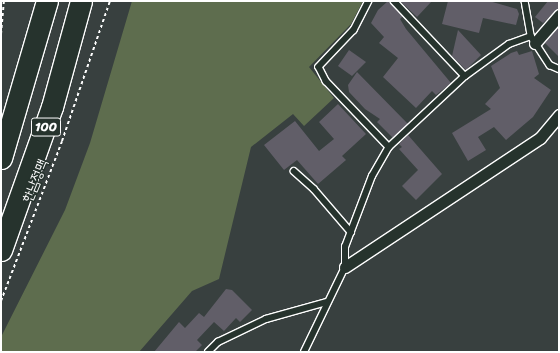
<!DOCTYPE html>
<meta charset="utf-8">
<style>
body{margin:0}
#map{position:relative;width:560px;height:353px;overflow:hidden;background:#38403f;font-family:Sriracha,"Poor Story",sans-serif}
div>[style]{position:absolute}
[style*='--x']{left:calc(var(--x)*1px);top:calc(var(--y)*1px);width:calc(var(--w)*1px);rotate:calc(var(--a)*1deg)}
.green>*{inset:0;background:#5e6d4e}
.building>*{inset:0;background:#615e68}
.path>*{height:2px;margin-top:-1px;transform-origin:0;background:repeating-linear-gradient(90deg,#fff 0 3px,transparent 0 6px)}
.roads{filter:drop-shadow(1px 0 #fff) drop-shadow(-1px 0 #fff) drop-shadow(0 1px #fff) drop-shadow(0 -1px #fff)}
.lane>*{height:5.5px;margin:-2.75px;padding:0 2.75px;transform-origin:2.75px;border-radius:2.75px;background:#26332d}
.street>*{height:11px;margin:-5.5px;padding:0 5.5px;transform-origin:5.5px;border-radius:5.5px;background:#26332d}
.highway>*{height:21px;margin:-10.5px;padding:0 10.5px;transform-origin:10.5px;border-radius:10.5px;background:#26332d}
span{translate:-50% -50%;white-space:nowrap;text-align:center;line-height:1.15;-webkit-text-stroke:3px #26332d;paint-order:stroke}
.shield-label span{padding:1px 3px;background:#26332d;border:1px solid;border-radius:3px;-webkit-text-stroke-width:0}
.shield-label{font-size:13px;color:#fff;font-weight:700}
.street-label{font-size:14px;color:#fff}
.frame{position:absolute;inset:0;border:2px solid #fff;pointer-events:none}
</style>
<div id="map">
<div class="green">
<i style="clip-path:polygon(132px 1px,363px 1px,351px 24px,309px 67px,334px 98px,304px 126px,293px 114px,251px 147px,219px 279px,192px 291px,139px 352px,1px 352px,1px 337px,65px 210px,90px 143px)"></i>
</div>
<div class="building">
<i style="clip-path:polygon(388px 1px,403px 16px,400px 19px,406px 29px,451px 83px,436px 95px,432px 91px,416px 108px,383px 77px,398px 58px,379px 43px,384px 37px,371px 23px,378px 10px)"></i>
<i style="clip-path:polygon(400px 1px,432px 1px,417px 17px)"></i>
<i style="clip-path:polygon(448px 1px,489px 1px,517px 9px,519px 14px,516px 25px,483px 18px,479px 33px,442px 24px)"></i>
<i style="clip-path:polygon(548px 1px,559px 1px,559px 8px,543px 23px,535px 17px)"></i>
<i style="clip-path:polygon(559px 26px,559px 57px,545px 43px)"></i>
<i style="clip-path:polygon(458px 30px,481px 55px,466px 70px,452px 56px)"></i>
<i style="clip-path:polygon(349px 50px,366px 62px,352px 76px,338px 66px)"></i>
<i style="clip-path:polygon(517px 51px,519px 55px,532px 51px,539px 74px,534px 78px,551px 90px,533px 117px,506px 140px,494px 127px,478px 137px,486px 150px,468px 161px,452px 133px,491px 109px,485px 104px,500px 88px,491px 66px,511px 53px)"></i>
<i style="clip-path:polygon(357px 72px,408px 124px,393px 138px,377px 122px,380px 119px,365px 109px,349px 92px,348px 85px)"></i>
<i style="clip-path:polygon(338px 104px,366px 134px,342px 156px,346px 160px,318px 184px,297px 160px,284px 170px,264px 145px,295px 121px,319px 151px,334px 139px,319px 122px)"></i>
<i style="clip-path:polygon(408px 135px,442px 174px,416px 200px,402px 186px,418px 170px,399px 149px,402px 147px,399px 144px)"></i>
<i style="clip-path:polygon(226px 289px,232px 290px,252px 310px,240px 322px,236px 318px,224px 331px,214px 322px,197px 340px,202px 345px,195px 352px,154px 352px,179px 322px,185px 328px,199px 313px,204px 317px)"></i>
</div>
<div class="path">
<i style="--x:1;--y:34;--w:33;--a:-85"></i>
<i style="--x:1;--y:301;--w:171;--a:-69.1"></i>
<i style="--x:62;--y:141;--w:148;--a:-71.1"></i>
</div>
<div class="roads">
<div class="lane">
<i style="--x:369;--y:1;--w:33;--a:117"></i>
<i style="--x:354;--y:30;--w:51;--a:133.4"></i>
<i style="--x:319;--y:67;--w:16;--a:63"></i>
<i style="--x:326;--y:81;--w:91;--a:46.3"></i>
<i style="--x:394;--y:1;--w:103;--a:46.6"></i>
<i style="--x:525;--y:1;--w:36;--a:80"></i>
<i style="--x:531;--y:36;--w:35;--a:57"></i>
<i style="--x:550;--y:65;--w:10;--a:24"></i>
<i style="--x:294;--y:171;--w:27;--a:42"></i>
<i style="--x:314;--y:189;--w:57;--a:49.3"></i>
<i style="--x:208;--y:352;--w:14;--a:-45"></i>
<i style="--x:218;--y:342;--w:53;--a:-25.6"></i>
<i style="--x:266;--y:319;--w:63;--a:-15.6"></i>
<i style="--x:304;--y:352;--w:94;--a:-64.2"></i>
<i style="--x:345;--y:267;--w:20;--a:-90"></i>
<i style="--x:345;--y:247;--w:76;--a:-69.2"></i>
<i style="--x:372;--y:176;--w:34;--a:-60"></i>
<i style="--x:389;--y:147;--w:104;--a:-43.1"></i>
<i style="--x:465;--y:76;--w:54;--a:-36"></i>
<i style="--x:509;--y:44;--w:23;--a:-20"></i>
</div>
<div class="street">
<i style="--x:535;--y:43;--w:37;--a:-49"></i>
<i style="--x:345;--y:267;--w:234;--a:-33.5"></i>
<i style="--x:540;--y:138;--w:30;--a:-50"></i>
</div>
<div class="highway">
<i style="--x:1;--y:158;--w:164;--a:-73.7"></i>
<i style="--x:1;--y:250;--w:152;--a:-70.4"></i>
<i style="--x:52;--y:107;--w:110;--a:-74.7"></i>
</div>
</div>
<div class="shield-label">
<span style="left:46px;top:127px">100</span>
</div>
<div class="street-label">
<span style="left:35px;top:181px;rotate:-68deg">한남정맥</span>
</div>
<div class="frame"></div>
</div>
